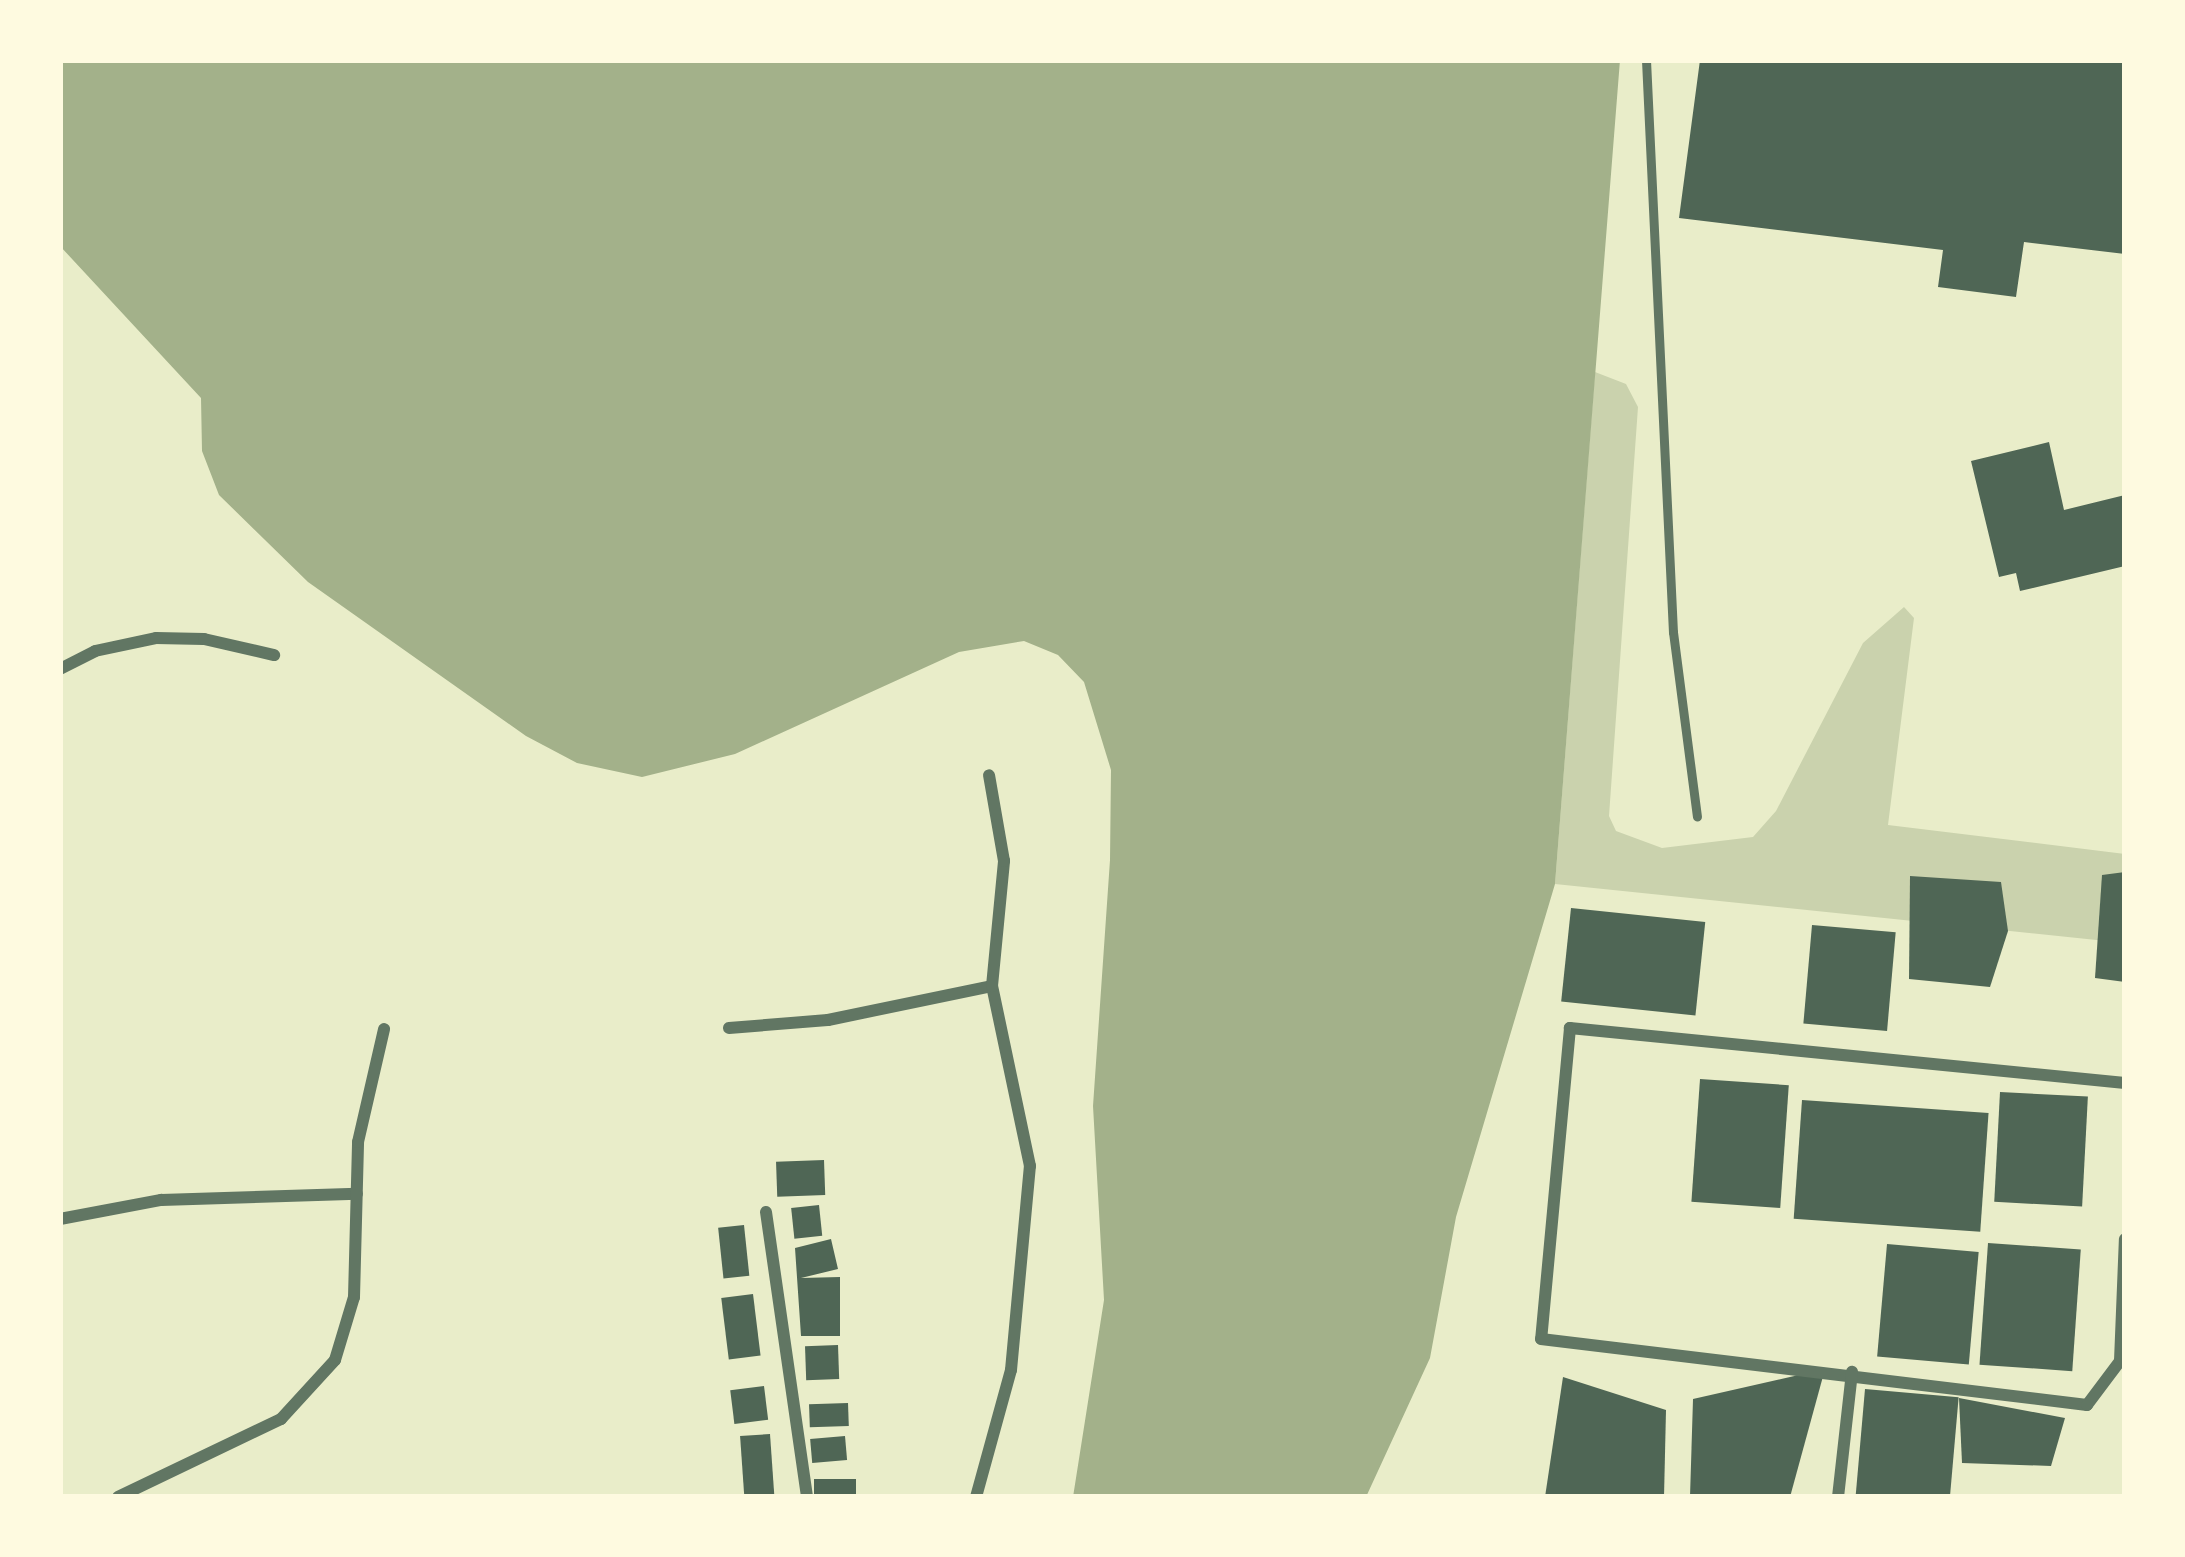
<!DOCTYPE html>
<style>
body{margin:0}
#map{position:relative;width:2185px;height:1557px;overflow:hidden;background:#e9edc9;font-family:Merriweather,serif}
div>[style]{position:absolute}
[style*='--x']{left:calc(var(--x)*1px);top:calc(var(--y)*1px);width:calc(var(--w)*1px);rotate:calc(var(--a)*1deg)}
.green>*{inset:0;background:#cad2ad}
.water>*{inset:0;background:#a3b18a}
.building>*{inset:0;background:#4f6655;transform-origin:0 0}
.service>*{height:9px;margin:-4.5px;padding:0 4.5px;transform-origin:4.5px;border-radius:4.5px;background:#617663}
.minor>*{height:12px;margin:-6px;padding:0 6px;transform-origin:6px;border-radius:6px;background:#617663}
span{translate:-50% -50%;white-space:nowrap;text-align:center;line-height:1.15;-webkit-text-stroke:12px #fefae0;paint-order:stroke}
.frame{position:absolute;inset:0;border:63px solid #fefae0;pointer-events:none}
</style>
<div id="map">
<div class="green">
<i style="clip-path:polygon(1595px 372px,1626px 384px,1638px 407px,1609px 816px,1616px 831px,1662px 848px,1753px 837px,1776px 811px,1863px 643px,1904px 607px,1914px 618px,1888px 825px,2125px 854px,2125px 943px,1555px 884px)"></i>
</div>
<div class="water">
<i style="clip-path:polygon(60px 60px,1620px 60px,1555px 884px,1456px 1217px,1430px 1358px,1366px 1497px,1073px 1497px,1104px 1300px,1093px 1106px,1110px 860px,1111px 770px,1084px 682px,1058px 655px,1024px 641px,959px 652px,735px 754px,642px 777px,577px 763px,526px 736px,308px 582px,219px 495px,202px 451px,201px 398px,60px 246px)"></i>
</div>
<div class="building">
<i style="clip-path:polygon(1700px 60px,2125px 60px,2125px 254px,2024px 242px,2016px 297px,1938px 287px,1943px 250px,1679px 218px)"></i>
<i style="clip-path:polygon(2049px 442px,2064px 510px,2125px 495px,2125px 566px,2020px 591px,2016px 573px,1999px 577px,1971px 461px)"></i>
<i style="clip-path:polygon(2125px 872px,2125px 982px,2095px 978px,2102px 875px)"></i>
<i style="clip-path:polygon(1910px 876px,2001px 882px,2008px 931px,1990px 987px,1909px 979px)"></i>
<i style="left:1571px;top:908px;width:135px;height:94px;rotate:6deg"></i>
<i style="left:1812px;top:925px;width:84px;height:99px;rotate:5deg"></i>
<i style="left:1700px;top:1079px;width:89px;height:123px;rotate:4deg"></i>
<i style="left:2000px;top:1092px;width:88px;height:110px;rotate:3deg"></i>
<i style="left:1802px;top:1100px;width:187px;height:119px;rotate:4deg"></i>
<i style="left:824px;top:1160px;width:35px;height:48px;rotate:88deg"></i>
<i style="left:819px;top:1205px;width:31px;height:28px;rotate:84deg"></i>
<i style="left:744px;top:1225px;width:51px;height:26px;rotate:84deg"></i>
<i style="clip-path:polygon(831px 1239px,838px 1269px,801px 1278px,840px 1277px,840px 1336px,801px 1336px,795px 1248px)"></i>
<i style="left:1988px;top:1243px;width:93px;height:122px;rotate:4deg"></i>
<i style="left:1887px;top:1244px;width:92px;height:113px;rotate:5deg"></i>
<i style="left:753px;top:1294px;width:62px;height:32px;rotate:83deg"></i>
<i style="left:838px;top:1345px;width:34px;height:33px;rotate:88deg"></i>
<i style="clip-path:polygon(1825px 1369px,1790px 1497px,1690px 1497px,1693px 1399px)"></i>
<i style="clip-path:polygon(1563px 1377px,1666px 1410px,1664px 1497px,1545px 1497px)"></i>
<i style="left:764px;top:1386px;width:34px;height:34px;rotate:83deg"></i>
<i style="left:1865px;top:1389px;width:94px;height:109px;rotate:5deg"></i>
<i style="clip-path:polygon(1959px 1398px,2065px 1418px,2051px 1466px,1962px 1463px)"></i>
<i style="left:848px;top:1403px;width:23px;height:39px;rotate:88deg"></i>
<i style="left:770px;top:1434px;width:63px;height:30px;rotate:86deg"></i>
<i style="left:845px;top:1436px;width:24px;height:35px;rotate:85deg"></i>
<i style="left:856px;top:1479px;width:18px;height:42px;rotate:90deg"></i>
</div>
<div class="service">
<i style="--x:1646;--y:60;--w:573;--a:87.3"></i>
<i style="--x:1673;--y:632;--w:186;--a:82.6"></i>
</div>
<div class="minor">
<i style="--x:60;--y:669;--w:39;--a:-27"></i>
<i style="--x:95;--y:651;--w:62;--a:-12"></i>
<i style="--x:156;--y:638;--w:48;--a:1.2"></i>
<i style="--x:204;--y:639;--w:72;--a:12.9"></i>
<i style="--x:729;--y:1028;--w:99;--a:-4.6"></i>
<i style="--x:828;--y:1020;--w:167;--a:-11.7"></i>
<i style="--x:2125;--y:1083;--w:558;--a:-174.34"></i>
<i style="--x:1570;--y:1028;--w:312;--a:95.3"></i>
<i style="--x:1541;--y:1339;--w:550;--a:6.89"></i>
<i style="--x:2087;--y:1405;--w:55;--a:-53.1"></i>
<i style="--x:2120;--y:1361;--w:122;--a:-87.7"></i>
<i style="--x:766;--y:1212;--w:288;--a:81.8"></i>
<i style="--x:60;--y:1219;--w:103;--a:-10.7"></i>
<i style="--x:161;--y:1200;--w:196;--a:-1.8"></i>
<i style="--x:118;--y:1497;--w:181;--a:-25.6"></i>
<i style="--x:281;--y:1419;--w:80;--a:-47.5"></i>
<i style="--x:335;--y:1360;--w:66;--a:-73.2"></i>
<i style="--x:354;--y:1297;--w:155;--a:-88.5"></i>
<i style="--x:358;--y:1142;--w:116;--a:-77"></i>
<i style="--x:976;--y:1497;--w:132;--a:-74.6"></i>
<i style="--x:1011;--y:1370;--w:205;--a:-84.7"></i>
<i style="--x:1030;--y:1166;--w:184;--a:-101.9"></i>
<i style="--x:992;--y:986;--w:126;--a:-84.5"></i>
<i style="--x:1004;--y:861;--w:87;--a:-99.9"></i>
<i style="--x:1838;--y:1497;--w:126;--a:-83.6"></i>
</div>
<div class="frame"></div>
</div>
